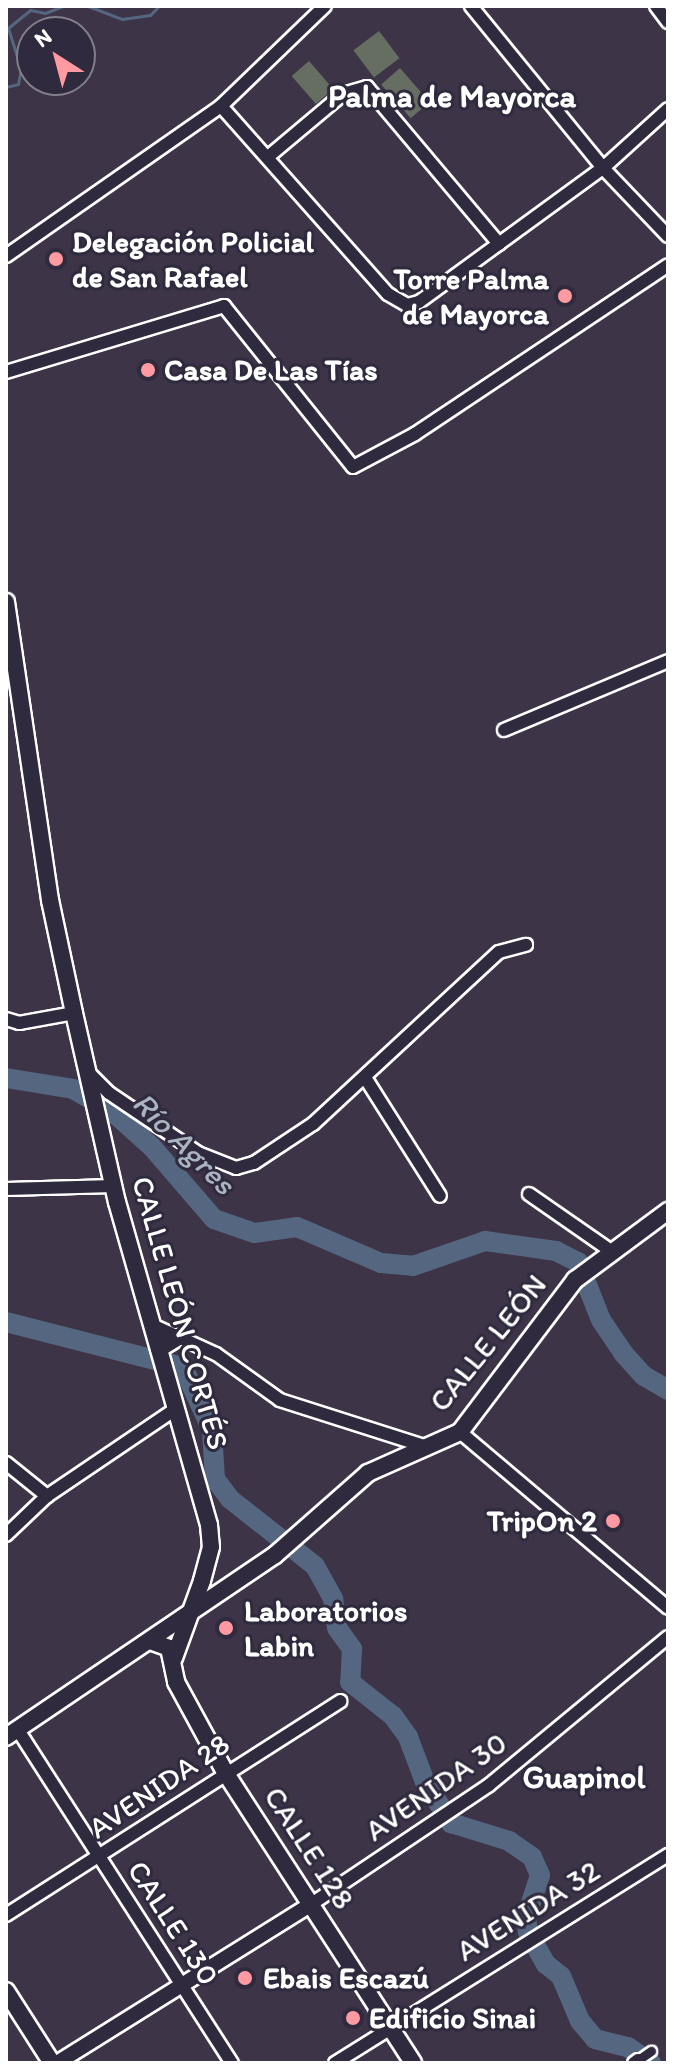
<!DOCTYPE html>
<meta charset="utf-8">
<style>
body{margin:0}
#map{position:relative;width:674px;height:2069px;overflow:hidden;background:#3d3448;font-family:Itim,sans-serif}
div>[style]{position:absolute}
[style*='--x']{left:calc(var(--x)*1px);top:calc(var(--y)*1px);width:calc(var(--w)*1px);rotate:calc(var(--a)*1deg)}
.green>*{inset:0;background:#656e61;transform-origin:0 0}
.stream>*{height:3px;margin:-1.5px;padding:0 1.5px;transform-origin:1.5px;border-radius:1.5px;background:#556780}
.river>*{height:20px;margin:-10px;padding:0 10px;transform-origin:10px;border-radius:10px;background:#556780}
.roads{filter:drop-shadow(2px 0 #fff) drop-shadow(-2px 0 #fff) drop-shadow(0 2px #fff) drop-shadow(0 -2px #fff)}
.pedestrian>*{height:9px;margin:-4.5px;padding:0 4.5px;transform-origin:4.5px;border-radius:4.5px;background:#2f2a3d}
.minor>*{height:12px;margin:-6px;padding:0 6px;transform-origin:6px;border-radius:6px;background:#2f2a3d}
.tertiary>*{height:14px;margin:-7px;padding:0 7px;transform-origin:7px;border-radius:7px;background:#2f2a3d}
.secondary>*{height:16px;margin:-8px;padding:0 8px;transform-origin:8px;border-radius:8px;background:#2f2a3d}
.dots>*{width:22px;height:22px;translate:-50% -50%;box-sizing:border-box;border:4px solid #2f2a3d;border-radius:50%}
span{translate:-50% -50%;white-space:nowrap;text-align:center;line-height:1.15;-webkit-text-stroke:6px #2f2a3d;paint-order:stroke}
.poi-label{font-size:30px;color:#fff;font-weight:700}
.left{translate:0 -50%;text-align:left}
.right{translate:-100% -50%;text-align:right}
.street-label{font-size:30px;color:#fff}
.neighbourhood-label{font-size:32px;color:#fff;font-weight:700}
.water-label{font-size:32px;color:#aab3c0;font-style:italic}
.frame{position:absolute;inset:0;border:8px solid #fff;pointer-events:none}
.north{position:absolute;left:16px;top:16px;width:80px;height:80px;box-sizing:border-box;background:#2f2a3d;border:2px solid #827f8b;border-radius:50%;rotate:324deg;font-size:22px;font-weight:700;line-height:32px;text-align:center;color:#fff}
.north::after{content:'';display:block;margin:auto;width:28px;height:36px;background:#ff9aa2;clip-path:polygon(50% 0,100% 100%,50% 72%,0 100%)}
</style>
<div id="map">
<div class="green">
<i style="left:379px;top:31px;width:34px;height:32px;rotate:53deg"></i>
<i style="left:309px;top:61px;width:37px;height:23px;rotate:49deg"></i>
<i style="left:400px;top:68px;width:45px;height:25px;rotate:49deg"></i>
</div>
<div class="stream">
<i style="--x:88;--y:6;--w:36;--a:21"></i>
<i style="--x:122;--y:19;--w:28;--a:-8"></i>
<i style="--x:150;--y:15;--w:13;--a:-45"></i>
<i style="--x:6;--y:87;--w:12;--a:-14"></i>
<i style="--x:18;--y:84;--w:15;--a:-79"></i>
<i style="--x:21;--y:69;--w:43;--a:-107.6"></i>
<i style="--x:8;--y:28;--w:28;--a:-39"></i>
<i style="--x:30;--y:10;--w:15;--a:11"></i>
<i style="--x:45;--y:13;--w:19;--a:-21"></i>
</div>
<div class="river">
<i style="--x:6;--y:1078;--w:68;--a:9.3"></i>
<i style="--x:73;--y:1089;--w:46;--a:29.9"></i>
<i style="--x:113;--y:1112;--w:52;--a:41.9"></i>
<i style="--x:152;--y:1147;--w:95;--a:49.3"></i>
<i style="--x:214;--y:1219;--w:42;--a:19.3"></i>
<i style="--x:254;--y:1233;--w:43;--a:-7.9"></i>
<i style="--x:297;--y:1227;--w:91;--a:23.2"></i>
<i style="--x:381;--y:1263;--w:32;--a:5"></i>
<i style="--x:413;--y:1266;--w:76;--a:-19.1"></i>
<i style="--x:485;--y:1241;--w:72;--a:8"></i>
<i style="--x:556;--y:1251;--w:25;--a:27"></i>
<i style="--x:578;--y:1262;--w:62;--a:68.4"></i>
<i style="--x:601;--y:1320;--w:40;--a:56"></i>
<i style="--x:623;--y:1353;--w:31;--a:48"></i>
<i style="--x:644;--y:1376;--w:28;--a:30"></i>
<i style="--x:6;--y:1322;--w:183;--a:14.3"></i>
<i style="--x:183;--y:1367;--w:69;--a:65.3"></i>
<i style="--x:212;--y:1430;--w:49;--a:86.5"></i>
<i style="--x:215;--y:1479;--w:25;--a:53"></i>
<i style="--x:230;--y:1499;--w:108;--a:38.2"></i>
<i style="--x:315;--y:1566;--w:38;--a:61"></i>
<i style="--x:333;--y:1599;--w:29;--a:82"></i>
<i style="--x:337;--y:1628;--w:26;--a:54"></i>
<i style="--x:352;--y:1649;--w:33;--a:93"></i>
<i style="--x:350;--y:1682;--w:55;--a:38.3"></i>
<i style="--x:393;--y:1716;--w:26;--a:54"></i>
<i style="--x:408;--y:1737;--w:48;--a:69.3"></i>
<i style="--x:425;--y:1782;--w:49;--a:57.6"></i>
<i style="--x:451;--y:1823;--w:61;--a:17.2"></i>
<i style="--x:509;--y:1841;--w:28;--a:35"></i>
<i style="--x:532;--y:1857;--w:20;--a:66"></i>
<i style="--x:540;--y:1875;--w:45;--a:108"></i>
<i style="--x:526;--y:1918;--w:14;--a:82"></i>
<i style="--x:528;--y:1932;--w:37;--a:61"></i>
<i style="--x:546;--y:1964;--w:19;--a:39"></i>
<i style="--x:561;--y:1976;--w:49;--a:67.1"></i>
<i style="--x:580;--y:2021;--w:23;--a:50"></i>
<i style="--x:595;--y:2039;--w:34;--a:14"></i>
<i style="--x:628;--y:2047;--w:28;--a:35"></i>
</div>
<div class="roads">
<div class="pedestrian">
<i style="--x:638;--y:2060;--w:16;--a:-35"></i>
</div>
<div class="minor">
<i style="--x:471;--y:6;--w:209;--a:50.8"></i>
<i style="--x:603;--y:168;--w:94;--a:46.3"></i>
<i style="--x:656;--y:6;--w:20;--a:53"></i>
<i style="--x:221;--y:106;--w:251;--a:48.4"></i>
<i style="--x:388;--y:294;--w:22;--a:30"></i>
<i style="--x:407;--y:305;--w:12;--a:-14"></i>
<i style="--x:419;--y:302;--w:228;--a:-36.1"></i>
<i style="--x:603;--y:168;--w:88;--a:-42.2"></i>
<i style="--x:269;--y:156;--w:97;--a:-40"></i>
<i style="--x:343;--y:94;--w:25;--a:-16"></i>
<i style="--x:367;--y:87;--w:205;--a:49.9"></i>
<i style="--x:6;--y:256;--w:262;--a:-34.9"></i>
<i style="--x:221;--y:106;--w:144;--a:-43.9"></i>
<i style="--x:6;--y:372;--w:228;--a:-16.8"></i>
<i style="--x:224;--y:306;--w:206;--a:51.3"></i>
<i style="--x:353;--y:467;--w:70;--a:-28"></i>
<i style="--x:415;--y:434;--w:304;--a:-33.7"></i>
<i style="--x:504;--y:730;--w:178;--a:-22.8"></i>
<i style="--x:6;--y:1019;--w:14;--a:17"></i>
<i style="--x:19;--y:1023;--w:56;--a:-10.3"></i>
<i style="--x:87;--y:1071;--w:31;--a:45"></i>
<i style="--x:109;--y:1093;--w:107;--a:34"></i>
<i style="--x:198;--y:1153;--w:41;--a:21.5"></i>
<i style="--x:236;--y:1168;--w:19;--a:-16"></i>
<i style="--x:254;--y:1163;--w:71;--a:-33.5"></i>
<i style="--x:313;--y:1124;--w:253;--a:-42.8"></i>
<i style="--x:499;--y:952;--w:28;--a:-15"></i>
<i style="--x:366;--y:1079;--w:138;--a:57.7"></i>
<i style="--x:6;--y:1189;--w:108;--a:-1.6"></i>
<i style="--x:529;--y:1194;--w:100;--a:34.8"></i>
<i style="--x:152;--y:1325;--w:70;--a:24.4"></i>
<i style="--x:216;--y:1354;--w:79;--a:35.7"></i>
<i style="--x:280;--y:1400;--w:151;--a:17.7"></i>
<i style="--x:460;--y:1432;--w:272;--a:40.2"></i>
<i style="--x:6;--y:1463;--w:53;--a:38.8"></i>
<i style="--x:6;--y:1535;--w:57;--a:-43.6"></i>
<i style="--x:47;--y:1496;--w:157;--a:-34.1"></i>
<i style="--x:18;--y:1730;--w:396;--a:57.3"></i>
<i style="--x:313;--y:1903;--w:212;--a:-33.8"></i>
<i style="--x:489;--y:1785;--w:232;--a:-39.6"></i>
<i style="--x:6;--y:1915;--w:397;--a:-32.6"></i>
<i style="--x:335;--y:2063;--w:393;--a:-32"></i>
<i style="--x:634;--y:2063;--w:5;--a:-37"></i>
</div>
<div class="tertiary">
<i style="--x:57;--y:2063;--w:302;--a:-32"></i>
</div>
<div class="secondary">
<i style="--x:6;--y:602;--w:301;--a:81.6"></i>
<i style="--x:50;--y:900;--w:116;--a:78"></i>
<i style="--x:74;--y:1013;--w:194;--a:77.2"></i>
<i style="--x:117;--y:1202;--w:336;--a:74.1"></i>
<i style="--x:209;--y:1525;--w:22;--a:85"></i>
<i style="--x:211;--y:1547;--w:35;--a:105"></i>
<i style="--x:202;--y:1581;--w:82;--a:110"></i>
<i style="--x:159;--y:1349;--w:22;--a:-32"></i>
<i style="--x:150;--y:1641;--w:20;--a:20"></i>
<i style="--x:169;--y:1648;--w:35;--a:78"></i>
<i style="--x:176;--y:1682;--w:102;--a:61.4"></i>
<i style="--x:225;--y:1772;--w:346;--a:57.1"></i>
<i style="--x:6;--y:1737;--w:325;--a:-34.1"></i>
<i style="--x:275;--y:1555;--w:124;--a:-41.4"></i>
<i style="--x:368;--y:1473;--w:101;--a:-24"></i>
<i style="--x:460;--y:1432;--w:191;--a:-52.9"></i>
<i style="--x:575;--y:1280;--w:116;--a:-36.6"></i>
<i style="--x:6;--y:1991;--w:85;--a:57.4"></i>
</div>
</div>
<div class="dots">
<i style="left:56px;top:259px;background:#ff9aa2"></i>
<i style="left:565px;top:296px;background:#ff9aa2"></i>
<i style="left:148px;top:370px;background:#ff9aa2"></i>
<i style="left:613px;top:1521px;background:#ff9aa2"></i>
<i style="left:226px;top:1628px;background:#ff9aa2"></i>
<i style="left:245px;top:1978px;background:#ff9aa2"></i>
<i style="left:353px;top:2018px;background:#ff9aa2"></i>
</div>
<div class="poi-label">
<span class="left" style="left:72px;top:259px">Delegación Policial<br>de San Rafael</span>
<span class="right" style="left:549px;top:296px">Torre Palma<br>de Mayorca</span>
<span class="left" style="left:164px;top:370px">Casa De Las Tías</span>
<span class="right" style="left:597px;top:1521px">TripOn 2</span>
<span class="left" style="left:244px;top:1628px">Laboratorios<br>Labin</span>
<span class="left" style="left:263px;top:1978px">Ebais Escazú</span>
<span class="left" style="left:369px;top:2018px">Edificio Sinai</span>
</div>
<div class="street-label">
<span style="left:180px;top:1313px;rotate:74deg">CALLE LEÓN CORTÉS</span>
<span style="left:488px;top:1343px;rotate:-51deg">CALLE LEÓN</span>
<span style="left:159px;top:1786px;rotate:-34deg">AVENIDA 28</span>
<span style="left:436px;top:1787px;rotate:-35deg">AVENIDA 30</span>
<span style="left:309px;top:1848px;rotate:57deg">CALLE 128</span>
<span style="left:528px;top:1911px;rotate:-32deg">AVENIDA 32</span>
<span style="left:173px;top:1923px;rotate:57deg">CALLE 130</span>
</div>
<div class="neighbourhood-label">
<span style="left:452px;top:96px">Palma de Mayorca</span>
<span style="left:584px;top:1777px">Guapinol</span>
</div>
<div class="water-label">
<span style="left:184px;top:1143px;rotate:45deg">Río Agres</span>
</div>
<div class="frame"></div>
<div class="north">N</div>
</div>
